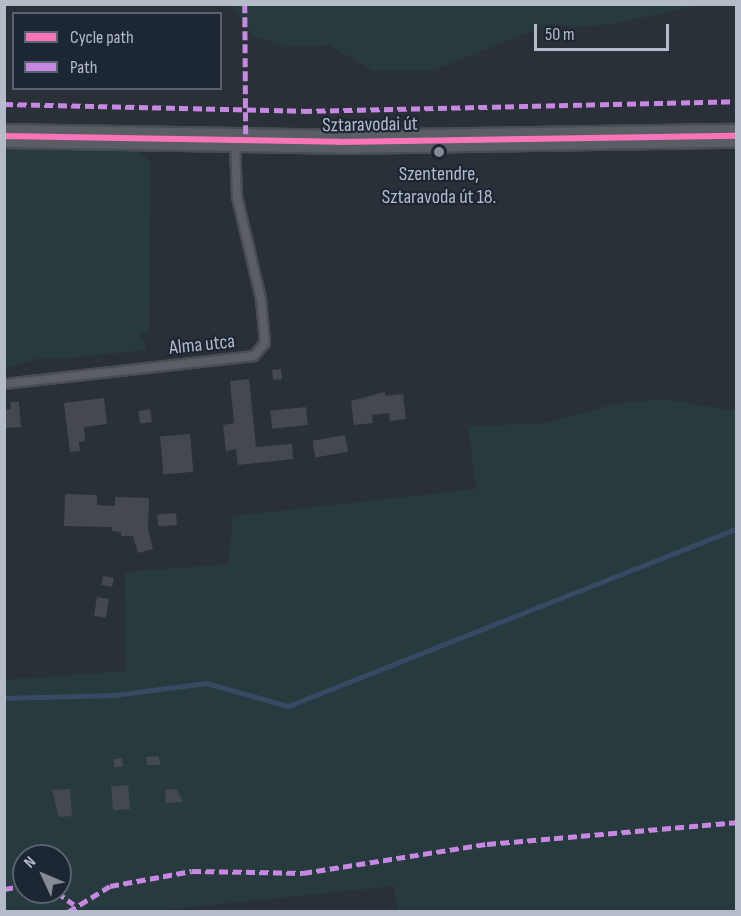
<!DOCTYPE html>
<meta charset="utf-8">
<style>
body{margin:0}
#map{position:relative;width:741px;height:916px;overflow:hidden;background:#2a3038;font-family:"Sofia Sans Condensed",sans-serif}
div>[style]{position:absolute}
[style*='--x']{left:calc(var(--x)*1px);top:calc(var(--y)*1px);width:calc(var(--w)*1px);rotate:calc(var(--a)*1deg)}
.green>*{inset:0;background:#273a3e}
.stream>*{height:5px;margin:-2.5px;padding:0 2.5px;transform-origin:2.5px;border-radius:2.5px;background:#384963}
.building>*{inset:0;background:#444950;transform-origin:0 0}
.roads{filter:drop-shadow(2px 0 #484c53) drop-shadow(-2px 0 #484c53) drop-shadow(0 2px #484c53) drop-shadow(0 -2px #484c53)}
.lane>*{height:8px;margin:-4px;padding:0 4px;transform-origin:4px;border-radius:4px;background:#5a5e66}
.secondary>*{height:22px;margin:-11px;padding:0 11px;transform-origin:11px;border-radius:11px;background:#595d64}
.quiet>*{height:4.5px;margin-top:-2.25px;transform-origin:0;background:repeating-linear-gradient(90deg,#c787e3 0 9px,transparent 0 13.5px)}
.cycleway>*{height:6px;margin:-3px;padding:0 3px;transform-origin:3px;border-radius:3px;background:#fb73b8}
.dots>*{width:16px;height:16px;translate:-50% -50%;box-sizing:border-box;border:3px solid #1d2633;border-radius:50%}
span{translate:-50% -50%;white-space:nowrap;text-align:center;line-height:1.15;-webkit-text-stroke:4.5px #1d2633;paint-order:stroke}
.street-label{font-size:20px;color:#b4bcc9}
.poi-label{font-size:20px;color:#b4bcc9}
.frame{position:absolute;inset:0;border:6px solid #b4bcc9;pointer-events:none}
.legend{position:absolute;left:12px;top:12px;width:210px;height:78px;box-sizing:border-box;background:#1d2633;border:2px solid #59626f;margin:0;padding:8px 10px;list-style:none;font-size:18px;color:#b4bcc9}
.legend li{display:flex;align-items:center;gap:12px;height:30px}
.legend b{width:30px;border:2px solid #59626f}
.north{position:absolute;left:12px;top:844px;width:60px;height:60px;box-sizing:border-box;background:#1d2633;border:2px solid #59626f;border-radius:50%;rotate:314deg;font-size:16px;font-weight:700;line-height:24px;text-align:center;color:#b4bcc9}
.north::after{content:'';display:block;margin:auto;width:21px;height:27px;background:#848b96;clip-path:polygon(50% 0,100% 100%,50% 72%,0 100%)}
.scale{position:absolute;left:534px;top:24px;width:135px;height:27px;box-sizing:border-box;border:3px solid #b4bcc9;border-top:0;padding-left:8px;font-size:18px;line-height:21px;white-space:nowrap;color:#b4bcc9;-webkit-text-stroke:4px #1d2633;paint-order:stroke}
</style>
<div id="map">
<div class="green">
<i style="clip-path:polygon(232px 5px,698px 5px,614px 24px,575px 27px,552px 23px,431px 71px,373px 71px,329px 45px,286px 46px,253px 36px)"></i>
<i style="clip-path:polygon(5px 145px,139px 151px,150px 162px,149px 332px,139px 334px,146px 344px,145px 350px,58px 359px,44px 357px,5px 368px)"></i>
<i style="clip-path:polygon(evenodd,664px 399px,736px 411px,736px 911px,398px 911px,394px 886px,151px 911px,5px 912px,5px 680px,126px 671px,125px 572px,228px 564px,233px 516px,476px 489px,468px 426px,546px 423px,615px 404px,664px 399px,24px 856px,60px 856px,60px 892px,24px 892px,24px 856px)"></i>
</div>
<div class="stream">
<i style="--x:4;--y:698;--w:110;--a:-1.6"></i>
<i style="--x:114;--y:695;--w:93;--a:-7.4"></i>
<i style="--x:206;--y:683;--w:85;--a:15.7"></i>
<i style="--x:288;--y:706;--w:482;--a:-21.6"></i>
</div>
<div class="building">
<i style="left:281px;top:369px;width:10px;height:9px;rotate:84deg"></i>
<i style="clip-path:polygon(249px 379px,256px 447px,292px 444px,293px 459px,238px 465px,236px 449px,226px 451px,223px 425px,234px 423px,230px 381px)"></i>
<i style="clip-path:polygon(385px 392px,385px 396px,403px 394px,406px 419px,390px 421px,389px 413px,372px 415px,373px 423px,354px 425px,351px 401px)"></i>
<i style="clip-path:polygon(104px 398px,107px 424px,84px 427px,85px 441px,79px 442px,80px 451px,70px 452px,64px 403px)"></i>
<i style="clip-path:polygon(10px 402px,19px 402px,21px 427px,5px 428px,4px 410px,11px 409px)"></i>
<i style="left:306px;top:407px;width:18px;height:36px;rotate:84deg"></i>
<i style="left:150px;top:409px;width:13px;height:12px;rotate:81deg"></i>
<i style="left:190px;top:434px;width:38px;height:30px;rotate:85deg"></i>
<i style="left:345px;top:435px;width:17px;height:33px;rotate:80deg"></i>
<i style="clip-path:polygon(65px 494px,97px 495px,97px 505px,115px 506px,115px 497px,149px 498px,148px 530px,153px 549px,138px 553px,133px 536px,121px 536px,121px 532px,112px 531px,112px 527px,64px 526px)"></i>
<i style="left:176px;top:513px;width:12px;height:19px;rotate:85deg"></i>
<i style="left:103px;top:576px;width:11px;height:9px;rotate:10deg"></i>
<i style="left:97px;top:597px;width:12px;height:19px;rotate:9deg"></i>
<i style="clip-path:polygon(159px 756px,160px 765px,147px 765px,146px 757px)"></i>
<i style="clip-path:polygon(122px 758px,123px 767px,114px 767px,114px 759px)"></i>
<i style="left:128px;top:785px;width:24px;height:17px;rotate:85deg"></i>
<i style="clip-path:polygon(70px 789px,72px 816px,59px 817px,52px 790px)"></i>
<i style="clip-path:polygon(177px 789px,183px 802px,166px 803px,165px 790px)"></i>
</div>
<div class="roads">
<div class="lane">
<i style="--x:4;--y:384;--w:252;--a:-6.4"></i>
<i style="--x:254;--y:356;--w:17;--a:-50"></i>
<i style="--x:265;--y:343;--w:44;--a:-95.2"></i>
<i style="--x:261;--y:299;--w:105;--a:-103.2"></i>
<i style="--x:237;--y:197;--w:55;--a:-92.1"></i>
</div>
<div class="secondary">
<i style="--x:4;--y:136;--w:335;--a:1"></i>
<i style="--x:339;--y:142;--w:397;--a:-0.9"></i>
</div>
</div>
<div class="quiet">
<i style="--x:245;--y:4;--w:138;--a:89.6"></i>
<i style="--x:4;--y:104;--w:299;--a:1.3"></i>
<i style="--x:303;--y:111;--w:433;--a:-1.3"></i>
<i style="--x:4;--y:889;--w:20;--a:-9"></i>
<i style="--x:57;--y:892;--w:21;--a:37"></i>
<i style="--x:68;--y:912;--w:49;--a:-31.8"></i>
<i style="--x:110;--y:886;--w:83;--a:-10.4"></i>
<i style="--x:192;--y:871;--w:111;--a:1"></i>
<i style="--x:303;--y:873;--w:186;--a:-9"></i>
<i style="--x:487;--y:844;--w:250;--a:-5"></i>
</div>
<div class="cycleway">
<i style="--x:4;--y:136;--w:335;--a:1"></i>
<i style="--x:339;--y:142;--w:397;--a:-0.9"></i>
</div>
<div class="dots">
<i style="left:439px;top:152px;background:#848b96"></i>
</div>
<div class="street-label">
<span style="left:370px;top:125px;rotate:-1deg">Sztaravodai út</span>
<span style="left:202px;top:345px;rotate:-6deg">Alma utca</span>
</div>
<div class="poi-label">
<span style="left:439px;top:186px">Szentendre,<br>Sztaravoda út 18.</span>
</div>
<div class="frame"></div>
<ul class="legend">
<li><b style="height:8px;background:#fb73b8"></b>Cycle path</li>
<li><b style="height:8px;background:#c787e3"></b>Path</li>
</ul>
<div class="north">N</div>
<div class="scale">50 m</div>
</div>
